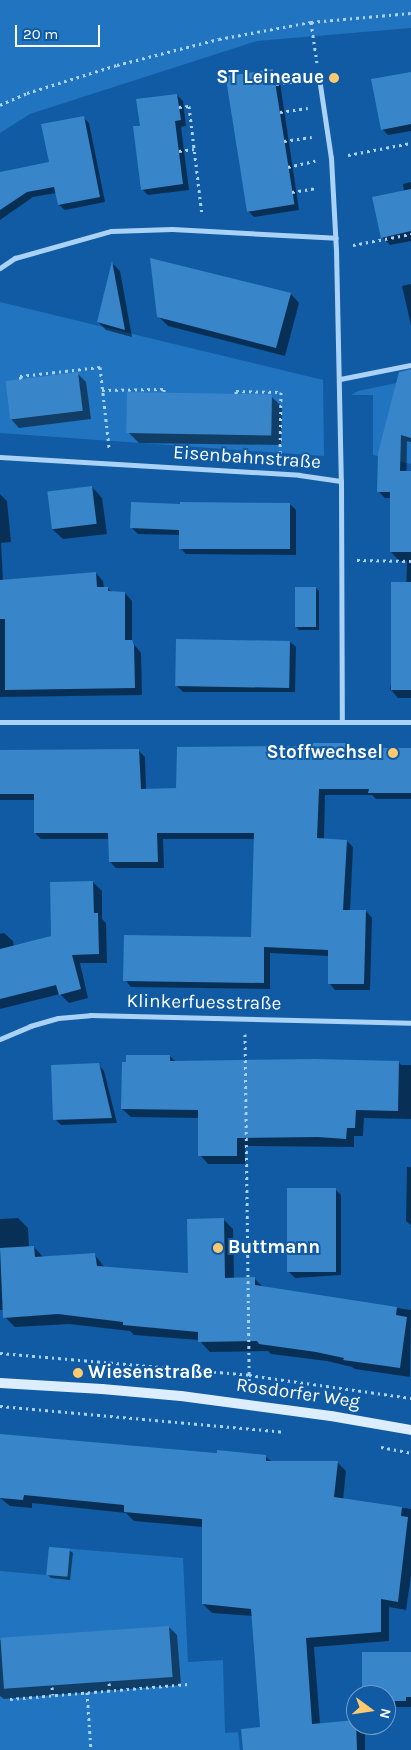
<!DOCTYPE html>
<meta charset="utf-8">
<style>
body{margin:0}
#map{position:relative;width:411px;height:1750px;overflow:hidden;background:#105ba3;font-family:Karla,sans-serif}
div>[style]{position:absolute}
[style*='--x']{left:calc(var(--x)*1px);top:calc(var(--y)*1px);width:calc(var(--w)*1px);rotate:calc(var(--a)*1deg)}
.green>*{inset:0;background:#2074c0}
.shadow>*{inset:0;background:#0007}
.building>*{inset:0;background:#3985c9;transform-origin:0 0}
.path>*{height:3px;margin-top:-1.5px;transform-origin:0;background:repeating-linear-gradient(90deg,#aad2f6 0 2.5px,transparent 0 6.5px)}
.street>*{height:5px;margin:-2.5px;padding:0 2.5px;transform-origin:2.5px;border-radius:2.5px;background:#aad2f6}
.secondary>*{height:10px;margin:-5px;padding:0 5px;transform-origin:5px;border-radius:5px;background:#dbedfe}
.dots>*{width:14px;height:14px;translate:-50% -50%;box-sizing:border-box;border:2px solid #105ba3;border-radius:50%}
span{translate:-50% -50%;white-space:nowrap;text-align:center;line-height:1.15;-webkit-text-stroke:4px #105ba3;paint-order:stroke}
.poi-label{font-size:19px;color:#fff;font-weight:700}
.right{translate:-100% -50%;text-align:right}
.left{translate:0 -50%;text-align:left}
.street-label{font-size:19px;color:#fff}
.north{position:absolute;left:346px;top:1685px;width:50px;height:50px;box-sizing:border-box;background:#105ba3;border:1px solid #709dc8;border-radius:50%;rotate:104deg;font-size:14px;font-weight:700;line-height:20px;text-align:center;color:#fff}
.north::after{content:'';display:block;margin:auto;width:18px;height:22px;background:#ffca6f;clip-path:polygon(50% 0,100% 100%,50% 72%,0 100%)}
.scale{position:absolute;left:15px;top:25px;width:85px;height:22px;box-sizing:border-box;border:2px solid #fff;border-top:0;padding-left:6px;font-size:15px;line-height:18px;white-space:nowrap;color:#fff;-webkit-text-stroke:4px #105ba3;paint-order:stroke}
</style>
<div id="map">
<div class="green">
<i style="clip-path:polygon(0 0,411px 0,411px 28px,257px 41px,30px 114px,0 133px)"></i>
<i style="clip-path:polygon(0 302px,323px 380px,324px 456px,0 433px)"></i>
<i style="clip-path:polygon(411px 380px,411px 464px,373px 455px,373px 395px,351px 395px,358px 391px)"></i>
<i style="clip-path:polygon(49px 1547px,183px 1558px,188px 1662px,223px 1660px,225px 1733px,238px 1732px,240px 1750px,0 1750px,0 1571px,46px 1575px)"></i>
</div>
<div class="shadow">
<i style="clip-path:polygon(273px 70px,279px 76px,299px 210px,254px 217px,248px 211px)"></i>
<i style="clip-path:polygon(411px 73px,411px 131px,388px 135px,382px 129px)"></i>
<i style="clip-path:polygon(177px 95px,183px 101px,186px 126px,181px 127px,189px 190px,148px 195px,142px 189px,141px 127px)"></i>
<i style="clip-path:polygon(83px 117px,89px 123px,105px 202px,65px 210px,59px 205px,56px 193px,33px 197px,0 220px,0 173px,50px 163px)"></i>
<i style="clip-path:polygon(411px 182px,411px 241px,390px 245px,382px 237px,404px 191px,403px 184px)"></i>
<i style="clip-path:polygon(113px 264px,120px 271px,132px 337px,106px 330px,98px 322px)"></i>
<i style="clip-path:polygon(221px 276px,291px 294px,299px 303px,285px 356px,168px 326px,159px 317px)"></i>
<i style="clip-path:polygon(411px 284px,411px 325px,402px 286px)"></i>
<i style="clip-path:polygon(78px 374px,86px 382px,91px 419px,19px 428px,11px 419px)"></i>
<i style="clip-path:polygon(271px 396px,282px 407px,281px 445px,139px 443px,128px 432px)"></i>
<i style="clip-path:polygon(411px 397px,411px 442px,407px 441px,406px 498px,385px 498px,378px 491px)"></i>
<i style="clip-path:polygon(92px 487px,102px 498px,107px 534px,63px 539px,52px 529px)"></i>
<i style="clip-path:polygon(0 494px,7px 501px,11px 542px,1px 543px,3px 581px,96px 573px,103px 581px,104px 588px,108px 588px,112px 593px,125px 593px,132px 601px,132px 642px,141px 653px,142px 695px,0 697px)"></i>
<i style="clip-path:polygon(290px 504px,296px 510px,296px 555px,186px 554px,180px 548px,180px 535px,138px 534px,132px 528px,181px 505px)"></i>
<i style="clip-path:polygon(411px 508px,411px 698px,398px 698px,390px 689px,406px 597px,407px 561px,399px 561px,391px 552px)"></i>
<i style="clip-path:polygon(316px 588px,319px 591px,319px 630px,299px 630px,296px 627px)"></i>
<i style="clip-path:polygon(289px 641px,296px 647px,295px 692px,183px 692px,177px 686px)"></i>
<i style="clip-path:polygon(349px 745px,353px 749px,411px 749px,411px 799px,376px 799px,372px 795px,325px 795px,324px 840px,347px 841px,353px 847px,350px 911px,366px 911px,372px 918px,370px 990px,335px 990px,329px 983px,329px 956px,270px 953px,270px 989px,131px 987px,125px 980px,252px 939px,256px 839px,163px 839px,164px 868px,116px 868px,110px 862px,110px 839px,41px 839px,35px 833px,35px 800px,0 800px,0 752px,138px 750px,145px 757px,146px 790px,177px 789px,300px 747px)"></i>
<i style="clip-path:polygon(93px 882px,102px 891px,102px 919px,106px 923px,107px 963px,80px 963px,88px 998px,69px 1003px,60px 994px,0 1009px,0 934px,4px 933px,13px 941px,14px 947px,52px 937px)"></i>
<i style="clip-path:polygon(170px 1056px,176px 1062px,399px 1062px,401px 1065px,411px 1065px,411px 1119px,364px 1118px,363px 1136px,354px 1136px,354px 1147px,245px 1146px,245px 1164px,208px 1164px,200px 1155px,199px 1118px,131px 1117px,122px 1109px)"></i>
<i style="clip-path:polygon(98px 1064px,104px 1071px,117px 1123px,61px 1125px,55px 1119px)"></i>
<i style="clip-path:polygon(407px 1167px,411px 1167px,411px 1225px,406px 1221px)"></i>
<i style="clip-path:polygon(335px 1189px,341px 1195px,341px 1275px,295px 1278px,289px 1272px)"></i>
<i style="clip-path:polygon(18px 1218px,28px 1228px,29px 1248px,34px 1247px,44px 1258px,95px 1255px,105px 1268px,189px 1275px,223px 1219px,233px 1229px,234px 1279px,255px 1279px,264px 1288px,411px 1310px,410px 1377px,355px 1369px,352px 1367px,327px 1361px,271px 1354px,268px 1351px,210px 1352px,199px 1340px,134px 1335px,130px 1331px,69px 1324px,15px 1327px,5px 1317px,4px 1310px,0 1310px,0 1219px)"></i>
<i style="clip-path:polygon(0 1435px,266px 1457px,272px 1462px,337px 1462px,346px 1471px,343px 1500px,411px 1509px,411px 1576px,406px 1610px,389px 1607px,389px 1641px,314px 1647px,320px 1724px,359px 1725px,365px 1731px,365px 1750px,244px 1750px,261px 1729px,253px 1616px,212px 1613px,203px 1604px,203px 1527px,134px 1521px,126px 1513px,32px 1503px,32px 1508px,10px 1506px,0 1498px)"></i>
<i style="clip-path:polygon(69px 1550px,73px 1553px,70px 1580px,51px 1578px,48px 1575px)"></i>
<i style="clip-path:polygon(169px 1627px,177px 1635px,181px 1685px,4px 1699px,0 1696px,0 1640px)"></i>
<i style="clip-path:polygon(411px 1653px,411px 1707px,386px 1707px,386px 1695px,363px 1695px)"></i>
</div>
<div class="building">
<i style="left:273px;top:69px;width:137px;height:48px;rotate:81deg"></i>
<i style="clip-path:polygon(411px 72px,411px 124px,381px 130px,371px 79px)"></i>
<i style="clip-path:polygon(177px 94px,181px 120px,175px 121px,183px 184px,141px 190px,133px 126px,140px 126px,136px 99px)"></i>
<i style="clip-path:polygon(84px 116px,100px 197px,58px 205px,54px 187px,27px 192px,0 210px,0 172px,49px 162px,41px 124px)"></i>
<i style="clip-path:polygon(411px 189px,411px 231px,381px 238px,372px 197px)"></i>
<i style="clip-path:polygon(150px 258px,291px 293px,276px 348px,157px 317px)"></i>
<i style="clip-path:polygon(112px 261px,125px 330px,97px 322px)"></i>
<i style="clip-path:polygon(411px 369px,411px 438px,401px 435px,400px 471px,411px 471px,411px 552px,390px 552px,390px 492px,377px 492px,378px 453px,399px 372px)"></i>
<i style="left:78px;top:372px;width:39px;height:73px;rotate:83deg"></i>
<i style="left:127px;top:392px;width:145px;height:41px;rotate:1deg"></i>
<i style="left:92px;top:486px;width:38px;height:45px;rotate:83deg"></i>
<i style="clip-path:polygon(131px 502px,180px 504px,180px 502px,290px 503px,290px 549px,179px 549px,179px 530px,130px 528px)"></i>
<i style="clip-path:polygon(96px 572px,97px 587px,108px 587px,108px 591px,125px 592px,125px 640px,132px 640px,134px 645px,135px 688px,5px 690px,5px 619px,0 619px,0 580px)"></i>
<i style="left:391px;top:582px;width:20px;height:108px"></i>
<i style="left:295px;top:587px;width:21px;height:40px"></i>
<i style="left:176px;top:639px;width:114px;height:47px;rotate:1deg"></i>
<i style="clip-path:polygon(300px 743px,349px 743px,349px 748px,411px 748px,411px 793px,368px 793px,369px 789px,319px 789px,317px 838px,347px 840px,343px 910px,366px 910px,364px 984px,328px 984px,328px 950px,264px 947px,264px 983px,123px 981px,124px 935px,251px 937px,254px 833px,157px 833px,158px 862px,109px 862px,108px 833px,34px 833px,34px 794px,0 794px,0 750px,139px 749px,141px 789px,176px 788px,177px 747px,299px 746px)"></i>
<i style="clip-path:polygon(93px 881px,94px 913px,98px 913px,99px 954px,72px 955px,81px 989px,59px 995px,56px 985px,0 999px,0 949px,51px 936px,50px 882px)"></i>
<i style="clip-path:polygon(126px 1055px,170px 1055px,170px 1061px,315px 1059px,399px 1061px,398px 1111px,356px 1110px,355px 1128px,347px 1128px,346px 1139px,318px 1137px,237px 1138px,237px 1156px,198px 1156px,198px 1110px,121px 1109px,122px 1062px,126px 1062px)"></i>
<i style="clip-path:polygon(99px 1063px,112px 1118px,53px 1120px,51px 1065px)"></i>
<i style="left:287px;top:1188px;width:49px;height:84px"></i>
<i style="clip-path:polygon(224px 1218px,225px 1278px,255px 1277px,255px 1285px,397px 1307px,396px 1315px,407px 1317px,400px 1368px,343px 1360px,344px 1358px,316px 1352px,259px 1344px,257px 1341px,198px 1342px,198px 1332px,123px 1325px,123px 1322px,58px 1314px,3px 1318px,0 1248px,34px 1246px,35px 1257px,95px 1253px,97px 1266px,188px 1273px,187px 1219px)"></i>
<i style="clip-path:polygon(0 1434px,217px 1453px,217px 1450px,266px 1455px,266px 1461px,338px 1461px,334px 1497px,402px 1507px,401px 1516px,408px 1517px,398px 1602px,381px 1599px,381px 1632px,306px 1638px,312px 1724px,356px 1720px,357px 1750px,243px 1750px,241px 1729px,260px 1727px,251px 1609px,202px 1604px,202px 1519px,124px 1512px,124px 1505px,24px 1495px,23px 1500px,0 1498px)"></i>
<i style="left:49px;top:1547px;width:21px;height:28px;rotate:5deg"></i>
<i style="left:169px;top:1626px;width:51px;height:169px;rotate:86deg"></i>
<i style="clip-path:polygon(362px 1652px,411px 1652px,411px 1697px,406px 1697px,406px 1701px,386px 1701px,386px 1695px,362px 1695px)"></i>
</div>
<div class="path">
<i style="--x:311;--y:22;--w:41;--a:81.7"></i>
<i style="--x:276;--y:84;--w:27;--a:-8"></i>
<i style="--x:0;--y:105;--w:30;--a:-24"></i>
<i style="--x:27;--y:93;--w:94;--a:-17.3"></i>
<i style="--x:117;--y:65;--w:105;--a:-14.3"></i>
<i style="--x:219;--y:39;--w:94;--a:-10.5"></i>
<i style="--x:311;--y:22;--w:100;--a:-5.1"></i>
<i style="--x:179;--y:107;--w:10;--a:-6"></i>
<i style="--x:189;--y:106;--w:110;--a:83.2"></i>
<i style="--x:280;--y:112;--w:28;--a:-8"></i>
<i style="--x:284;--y:141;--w:28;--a:-8"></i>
<i style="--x:179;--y:151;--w:15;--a:-8"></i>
<i style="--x:348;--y:155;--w:64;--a:-10.8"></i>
<i style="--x:288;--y:167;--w:28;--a:-13"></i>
<i style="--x:292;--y:192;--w:25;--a:-9"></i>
<i style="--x:353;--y:245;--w:59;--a:-10.7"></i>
<i style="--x:21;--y:379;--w:3;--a:-108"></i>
<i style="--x:20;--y:376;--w:81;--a:-6.4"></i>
<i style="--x:100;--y:367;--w:81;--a:83.6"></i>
<i style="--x:102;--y:390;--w:62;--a:-0.9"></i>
<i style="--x:164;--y:389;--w:4;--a:90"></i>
<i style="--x:236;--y:394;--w:3;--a:-90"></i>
<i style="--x:236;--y:391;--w:45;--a:1.3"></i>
<i style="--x:281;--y:392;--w:66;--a:90.9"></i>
<i style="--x:357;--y:560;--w:54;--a:1.1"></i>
<i style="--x:245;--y:1034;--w:352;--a:89.3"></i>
<i style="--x:0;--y:1353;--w:250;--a:5"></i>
<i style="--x:249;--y:1375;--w:164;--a:8.1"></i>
<i style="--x:0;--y:1406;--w:284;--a:5.2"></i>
<i style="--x:381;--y:1447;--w:31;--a:11"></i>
<i style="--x:109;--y:1683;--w:7;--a:82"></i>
<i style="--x:52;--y:1687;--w:8;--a:83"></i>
<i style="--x:87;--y:1692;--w:58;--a:86.1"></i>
<i style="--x:10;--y:1699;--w:179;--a:-4.8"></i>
</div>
<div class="street">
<i style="--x:319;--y:78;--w:81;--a:81.5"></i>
<i style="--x:331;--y:158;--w:91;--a:86.9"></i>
<i style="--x:336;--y:249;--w:232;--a:88.8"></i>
<i style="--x:0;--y:268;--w:18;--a:-34"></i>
<i style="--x:15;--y:258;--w:100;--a:-15.7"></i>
<i style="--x:111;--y:231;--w:61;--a:-1.9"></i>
<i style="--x:172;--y:229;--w:164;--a:3.1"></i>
<i style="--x:340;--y:379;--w:72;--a:-11.2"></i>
<i style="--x:0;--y:457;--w:300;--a:3.4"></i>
<i style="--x:299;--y:475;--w:42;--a:8.1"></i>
<i style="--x:341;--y:481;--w:241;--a:89.8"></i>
<i style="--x:0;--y:722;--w:411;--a:0"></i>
<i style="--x:0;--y:1039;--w:33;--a:-23"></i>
<i style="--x:30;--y:1026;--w:29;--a:-16"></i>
<i style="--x:58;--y:1018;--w:32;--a:-5"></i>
<i style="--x:90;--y:1015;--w:321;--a:1.4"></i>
</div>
<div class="secondary">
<i style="--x:0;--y:1383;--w:102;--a:3.4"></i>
<i style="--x:102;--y:1389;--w:79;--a:5.1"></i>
<i style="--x:181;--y:1396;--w:151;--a:7.6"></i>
<i style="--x:331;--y:1416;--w:81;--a:9.9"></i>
</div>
<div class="dots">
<i style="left:334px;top:78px;background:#ffca6f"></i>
<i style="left:393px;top:753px;background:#ffca6f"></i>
<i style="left:218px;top:1248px;background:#ffca6f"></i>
<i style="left:78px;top:1373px;background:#ffca6f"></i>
</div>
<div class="poi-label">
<span class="right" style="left:324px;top:78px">ST Leineaue</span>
<span class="right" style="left:383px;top:753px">Stoffwechsel</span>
<span class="left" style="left:228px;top:1248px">Buttmann</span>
<span class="left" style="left:88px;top:1373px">Wiesenstraße</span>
</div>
<div class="street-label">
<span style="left:247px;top:458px;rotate:4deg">Eisenbahnstraße</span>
<span style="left:204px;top:1003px;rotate:1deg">Klinkerfuesstraße</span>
<span style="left:298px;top:1394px;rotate:8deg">Rosdorfer Weg</span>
</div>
<div class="north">N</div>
<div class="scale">20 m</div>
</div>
